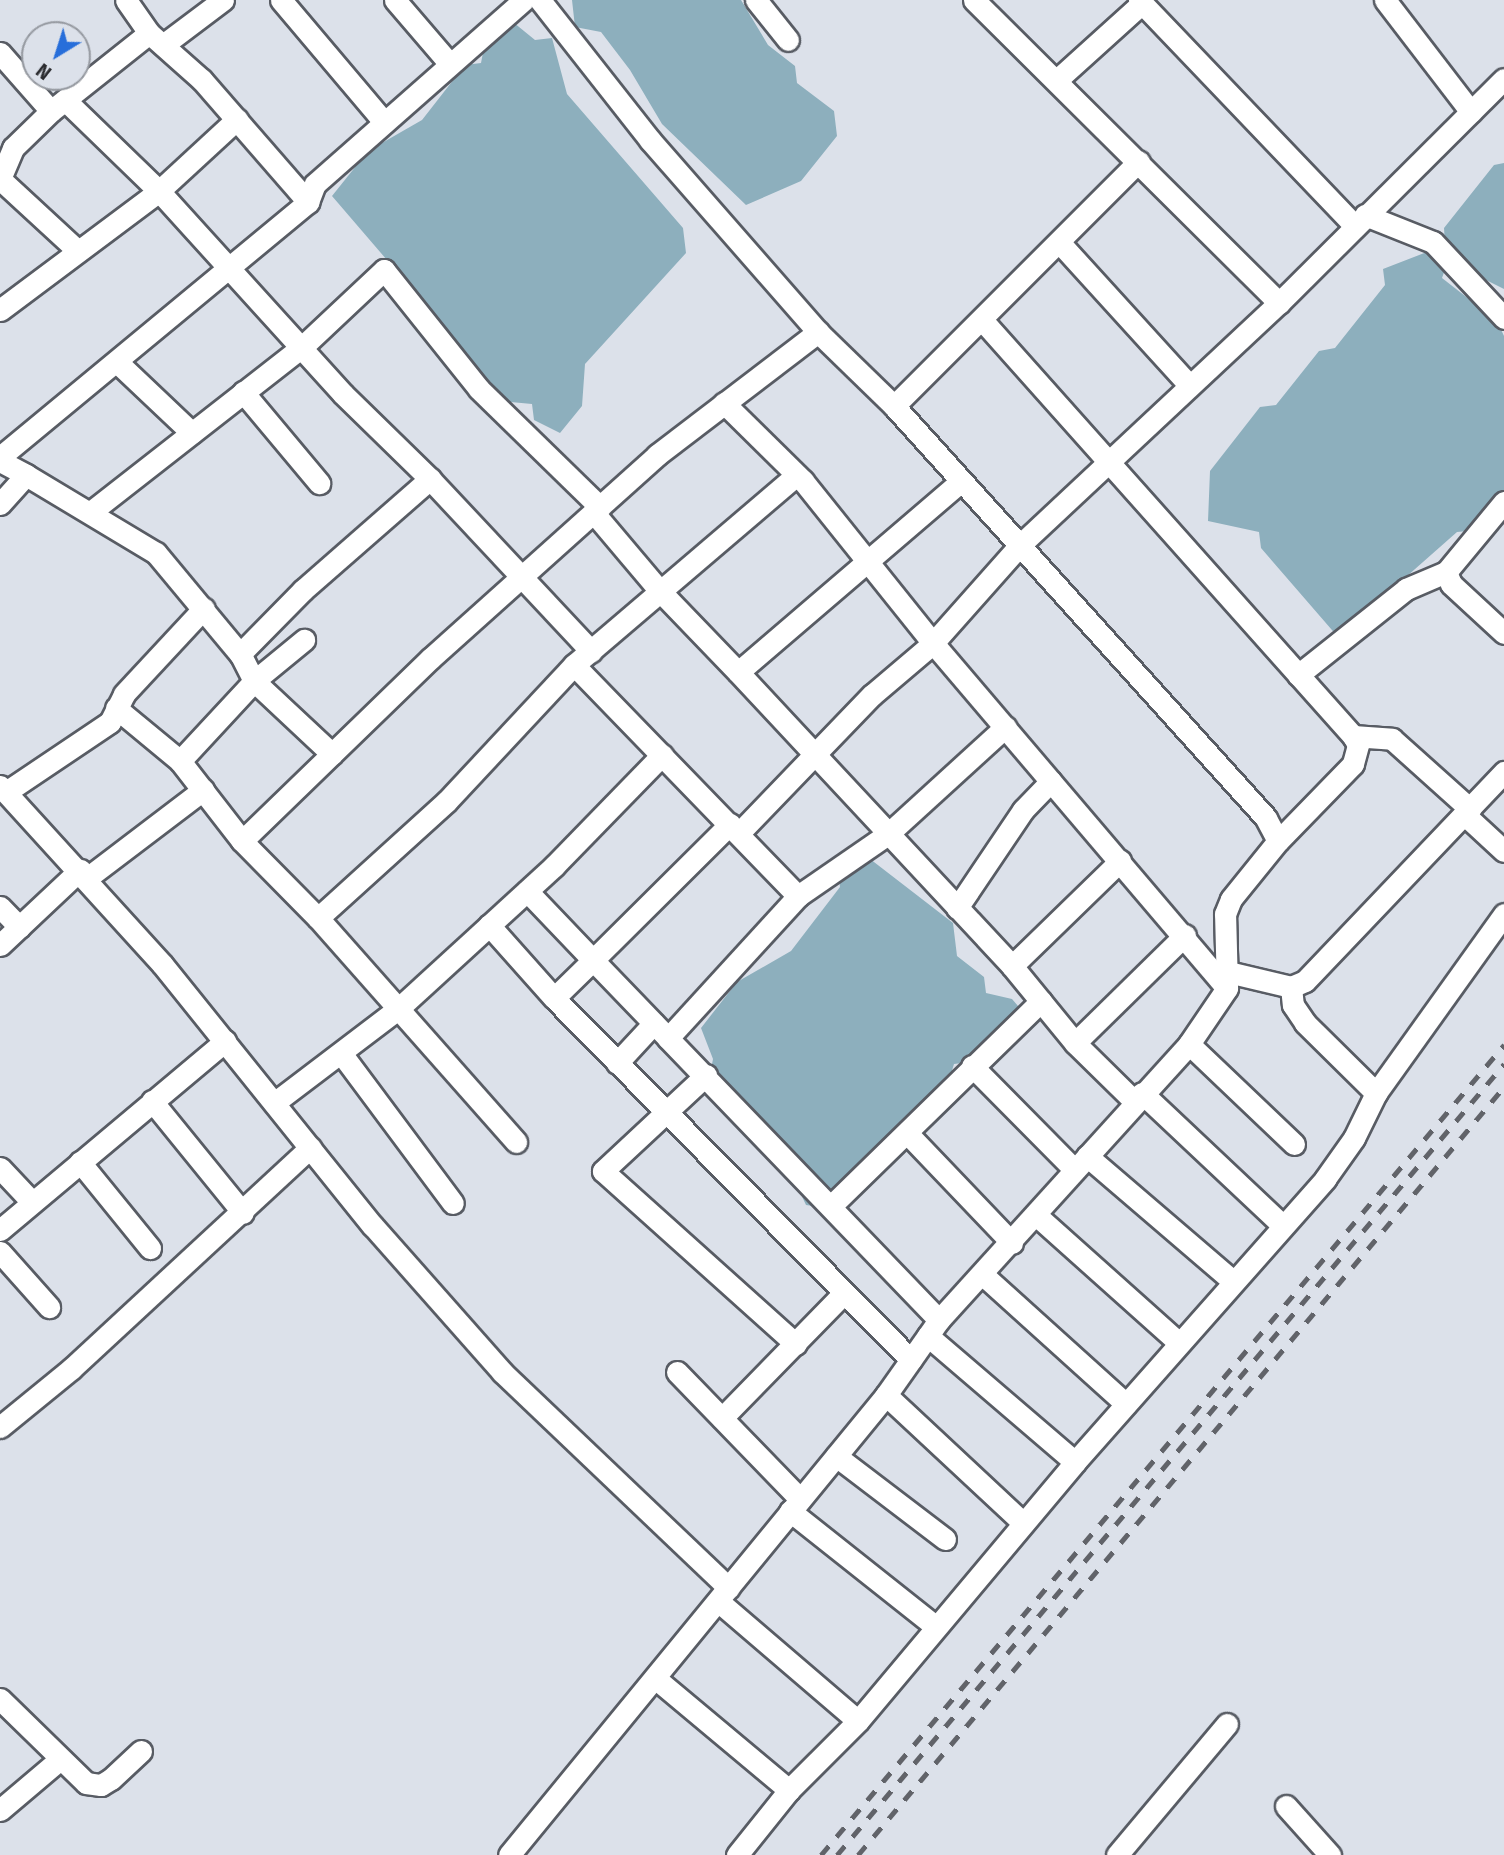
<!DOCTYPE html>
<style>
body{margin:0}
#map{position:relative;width:1504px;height:1855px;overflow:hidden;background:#dce1ea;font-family:"Fira Sans",sans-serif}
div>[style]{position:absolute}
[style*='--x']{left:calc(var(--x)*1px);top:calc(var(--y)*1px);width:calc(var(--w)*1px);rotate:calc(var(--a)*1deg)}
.water>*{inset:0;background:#8dafbd}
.roads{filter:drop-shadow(2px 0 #585c64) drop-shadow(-2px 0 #585c64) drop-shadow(0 2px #585c64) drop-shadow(0 -2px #585c64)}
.minor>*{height:21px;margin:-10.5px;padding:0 10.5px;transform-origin:10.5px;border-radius:10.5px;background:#fff}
.rail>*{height:5px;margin-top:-2.5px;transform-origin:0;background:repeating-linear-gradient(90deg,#616369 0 12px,transparent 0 24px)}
span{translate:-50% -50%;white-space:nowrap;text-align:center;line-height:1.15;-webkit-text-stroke:7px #dce1ea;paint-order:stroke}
.north{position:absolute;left:21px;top:21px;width:70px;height:70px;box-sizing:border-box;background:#dce1ea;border:2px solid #9599a0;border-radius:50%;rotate:218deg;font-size:19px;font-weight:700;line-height:28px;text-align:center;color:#2b2c30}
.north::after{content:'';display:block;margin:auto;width:24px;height:32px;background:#276eda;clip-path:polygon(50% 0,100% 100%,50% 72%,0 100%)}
</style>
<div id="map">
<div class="water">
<i style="clip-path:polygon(572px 0,741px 0,768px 45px,795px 66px,797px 83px,834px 111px,837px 136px,801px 181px,746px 205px,662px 124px,630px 70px,601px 32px,575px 27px)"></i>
<i style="clip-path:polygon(508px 18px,535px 40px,552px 38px,567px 94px,683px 228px,686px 253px,585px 364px,582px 406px,560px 433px,534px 420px,532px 404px,490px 400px,471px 378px,468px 354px,431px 325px,429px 309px,332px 196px,368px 151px,422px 120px,465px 65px,481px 63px,486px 37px)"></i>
<i style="clip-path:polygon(1504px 163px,1504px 289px,1448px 261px,1442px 278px,1497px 321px,1504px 336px,1504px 491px,1495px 503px,1490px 529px,1457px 532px,1338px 637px,1261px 548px,1259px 532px,1208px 521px,1210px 471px,1260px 407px,1276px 405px,1319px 351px,1335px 348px,1385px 285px,1383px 269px,1445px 245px,1444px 228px,1494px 165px)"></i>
<i style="clip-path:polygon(861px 852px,953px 923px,957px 956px,984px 977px,986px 993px,1012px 999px,1031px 1021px,991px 1034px,986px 1060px,954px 1064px,936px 1123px,911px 1119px,877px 1180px,861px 1182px,840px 1210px,806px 1205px,784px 1158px,708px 1085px,713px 1059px,701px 1028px,737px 982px,791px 951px,840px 887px,838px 871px)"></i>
</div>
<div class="roads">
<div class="minor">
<i style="--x:281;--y:0;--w:160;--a:49.8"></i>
<i style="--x:395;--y:0;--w:83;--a:49.4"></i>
<i style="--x:756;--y:0;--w:51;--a:51.3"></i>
<i style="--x:974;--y:0;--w:430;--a:44.8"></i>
<i style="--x:1139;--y:0;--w:313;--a:46.3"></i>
<i style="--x:1385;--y:0;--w:141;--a:52.5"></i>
<i style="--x:149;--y:33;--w:71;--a:41.6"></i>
<i style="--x:202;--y:80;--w:162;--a:49"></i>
<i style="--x:163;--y:45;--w:75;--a:-36.9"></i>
<i style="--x:0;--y:53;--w:77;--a:48.7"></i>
<i style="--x:1058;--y:79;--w:113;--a:-42.1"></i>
<i style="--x:65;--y:100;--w:131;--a:44.1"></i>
<i style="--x:159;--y:191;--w:274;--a:47.8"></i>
<i style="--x:343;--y:394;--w:122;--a:44.3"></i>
<i style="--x:430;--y:479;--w:236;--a:46.9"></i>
<i style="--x:0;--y:179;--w:34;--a:-67"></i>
<i style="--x:13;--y:148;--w:53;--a:-44.2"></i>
<i style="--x:51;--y:111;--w:125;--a:-38.5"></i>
<i style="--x:149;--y:33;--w:40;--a:-124.9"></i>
<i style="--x:0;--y:179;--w:106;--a:42.7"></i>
<i style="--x:1365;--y:215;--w:73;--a:21.7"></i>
<i style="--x:1433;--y:242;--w:104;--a:46.9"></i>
<i style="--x:1059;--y:242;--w:192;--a:47.7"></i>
<i style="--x:0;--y:310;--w:199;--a:-36.8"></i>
<i style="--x:159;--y:191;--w:106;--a:-42.7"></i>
<i style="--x:983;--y:321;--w:556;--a:48.28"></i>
<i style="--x:1353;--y:736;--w:10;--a:61"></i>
<i style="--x:1358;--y:745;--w:20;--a:105"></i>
<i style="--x:1353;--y:764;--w:107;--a:134.2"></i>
<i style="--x:117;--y:362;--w:103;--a:43.4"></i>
<i style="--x:243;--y:392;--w:119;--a:50.1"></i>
<i style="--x:724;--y:403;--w:111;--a:44.6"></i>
<i style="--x:803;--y:481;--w:208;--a:51.3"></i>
<i style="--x:933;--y:643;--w:453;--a:49.6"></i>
<i style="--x:894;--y:406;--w:346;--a:-45"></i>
<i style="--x:0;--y:457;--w:400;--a:-39.6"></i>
<i style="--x:308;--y:202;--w:19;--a:-69"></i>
<i style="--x:315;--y:184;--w:278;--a:-41.4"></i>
<i style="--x:0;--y:461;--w:30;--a:28"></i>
<i style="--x:26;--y:475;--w:39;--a:132"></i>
<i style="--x:26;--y:475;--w:152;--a:31"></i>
<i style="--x:156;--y:553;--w:131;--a:50.3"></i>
<i style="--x:960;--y:482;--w:292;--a:139.4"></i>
<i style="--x:738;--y:672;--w:402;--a:47"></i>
<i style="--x:1012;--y:966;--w:99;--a:50.7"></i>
<i style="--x:1075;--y:1043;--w:84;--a:44.5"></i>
<i style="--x:1504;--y:502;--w:91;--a:129.6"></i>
<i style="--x:1446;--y:572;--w:13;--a:67"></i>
<i style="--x:1451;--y:584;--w:72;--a:42.8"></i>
<i style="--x:92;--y:511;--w:265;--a:-38"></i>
<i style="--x:301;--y:348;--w:114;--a:-43.2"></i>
<i style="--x:384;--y:270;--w:152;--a:51.4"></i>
<i style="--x:479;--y:389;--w:169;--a:44.3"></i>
<i style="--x:594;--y:513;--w:102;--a:49.8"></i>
<i style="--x:660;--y:591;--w:112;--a:46.1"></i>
<i style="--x:574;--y:665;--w:322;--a:45.9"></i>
<i style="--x:1298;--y:675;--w:138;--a:-38.5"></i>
<i style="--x:1406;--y:589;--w:43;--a:-23"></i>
<i style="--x:116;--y:708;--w:83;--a:39.6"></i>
<i style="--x:180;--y:761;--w:101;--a:52.2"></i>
<i style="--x:242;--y:841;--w:108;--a:45.4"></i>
<i style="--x:318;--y:918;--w:299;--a:48.5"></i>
<i style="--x:1353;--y:736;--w:39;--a:4"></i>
<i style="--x:1392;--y:739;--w:105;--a:41.9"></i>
<i style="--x:332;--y:754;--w:107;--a:-136.9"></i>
<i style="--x:254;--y:681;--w:30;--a:-117"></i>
<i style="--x:240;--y:654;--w:90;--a:-45.5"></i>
<i style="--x:303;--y:590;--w:169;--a:-41.2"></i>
<i style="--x:180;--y:761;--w:109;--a:-47.2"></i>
<i style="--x:254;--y:681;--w:65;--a:-39.4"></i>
<i style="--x:0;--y:786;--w:241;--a:47.7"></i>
<i style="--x:162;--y:964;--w:336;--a:51.2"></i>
<i style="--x:373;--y:1226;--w:195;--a:48.5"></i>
<i style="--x:502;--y:1372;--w:313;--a:43.6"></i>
<i style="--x:6;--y:792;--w:125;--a:-33.9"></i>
<i style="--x:110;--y:722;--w:31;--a:-63"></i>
<i style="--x:124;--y:694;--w:117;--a:-47.1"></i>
<i style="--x:1465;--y:815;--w:53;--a:42.7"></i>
<i style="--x:739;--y:833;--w:192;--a:-46.1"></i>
<i style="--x:872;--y:695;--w:80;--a:-40.4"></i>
<i style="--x:933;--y:643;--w:130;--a:-48.4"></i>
<i style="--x:1019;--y:546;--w:356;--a:-43.1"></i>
<i style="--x:1279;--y:303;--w:317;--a:-44.9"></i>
<i style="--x:242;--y:841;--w:263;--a:-44.1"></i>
<i style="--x:431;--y:658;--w:304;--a:-41.9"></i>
<i style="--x:657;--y:455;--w:203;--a:-37.4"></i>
<i style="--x:87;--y:878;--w:146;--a:-37.2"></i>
<i style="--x:527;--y:891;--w:95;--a:46.3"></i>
<i style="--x:593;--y:960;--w:54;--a:135.7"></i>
<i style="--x:554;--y:998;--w:508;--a:45.4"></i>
<i style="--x:0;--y:907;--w:28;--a:46"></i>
<i style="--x:957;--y:908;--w:118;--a:-56"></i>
<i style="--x:1023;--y:810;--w:40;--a:-46"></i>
<i style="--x:318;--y:918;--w:174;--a:-42.2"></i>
<i style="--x:447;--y:801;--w:186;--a:-47"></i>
<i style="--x:574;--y:665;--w:291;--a:-40.5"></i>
<i style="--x:489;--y:925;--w:98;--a:48.3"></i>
<i style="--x:0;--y:945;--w:110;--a:-43.2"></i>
<i style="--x:1012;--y:966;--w:151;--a:-44.2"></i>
<i style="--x:1228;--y:972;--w:65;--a:13.4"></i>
<i style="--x:1291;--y:987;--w:15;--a:-23"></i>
<i style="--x:1305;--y:981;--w:289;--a:-46.4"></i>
<i style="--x:1291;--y:987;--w:18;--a:84"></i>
<i style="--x:1293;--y:1005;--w:22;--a:56"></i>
<i style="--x:1305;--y:1023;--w:100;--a:44.6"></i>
<i style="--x:668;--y:1038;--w:108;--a:-133.9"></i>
<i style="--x:593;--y:960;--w:193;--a:-44.8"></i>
<i style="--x:1075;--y:1043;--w:154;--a:-44.5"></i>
<i style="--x:1189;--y:1044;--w:145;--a:43.6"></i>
<i style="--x:341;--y:1053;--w:187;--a:53.3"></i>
<i style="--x:617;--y:1063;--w:54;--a:-47.2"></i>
<i style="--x:972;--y:1066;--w:146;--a:45.3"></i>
<i style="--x:706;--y:1075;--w:141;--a:137"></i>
<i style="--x:603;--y:1171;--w:259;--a:41.9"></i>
<i style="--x:1142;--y:1093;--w:192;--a:43.3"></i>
<i style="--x:152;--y:1101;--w:144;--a:50.9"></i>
<i style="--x:274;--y:1103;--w:156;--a:-37.2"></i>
<i style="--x:398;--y:1009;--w:212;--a:-42.5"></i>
<i style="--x:554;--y:866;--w:155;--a:-45.8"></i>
<i style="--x:907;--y:1133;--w:152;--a:46.3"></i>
<i style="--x:1087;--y:1156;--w:192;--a:40.6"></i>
<i style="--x:80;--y:1162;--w:111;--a:50.9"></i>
<i style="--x:0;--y:1168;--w:47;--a:46.7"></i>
<i style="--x:832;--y:1205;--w:292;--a:-44.3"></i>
<i style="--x:1036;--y:1215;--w:192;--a:41.8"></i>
<i style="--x:0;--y:1230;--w:294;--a:-40"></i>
<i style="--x:0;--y:1252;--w:74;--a:48.3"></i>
<i style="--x:982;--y:1274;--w:194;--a:42.1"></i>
<i style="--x:939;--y:1320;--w:391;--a:-133.9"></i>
<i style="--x:668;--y:1038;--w:193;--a:-47.5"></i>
<i style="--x:798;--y:896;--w:109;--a:-34.6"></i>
<i style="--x:888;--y:834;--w:159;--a:-42.4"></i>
<i style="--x:677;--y:1372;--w:177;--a:45.9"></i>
<i style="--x:886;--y:1395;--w:186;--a:43"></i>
<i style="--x:722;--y:1418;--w:173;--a:-45.7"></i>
<i style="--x:0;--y:1427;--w:92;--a:-39.2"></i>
<i style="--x:71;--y:1369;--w:326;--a:-42.8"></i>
<i style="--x:836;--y:1456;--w:137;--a:37.3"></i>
<i style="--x:1075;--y:1462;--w:378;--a:-48.5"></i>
<i style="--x:1325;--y:1179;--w:50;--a:-54.7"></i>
<i style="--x:1354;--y:1138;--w:50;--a:-63.9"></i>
<i style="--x:1376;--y:1093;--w:220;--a:-54.4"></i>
<i style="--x:790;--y:1511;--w:185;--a:38.4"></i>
<i style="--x:718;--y:1601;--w:184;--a:40.6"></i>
<i style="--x:655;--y:1678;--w:175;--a:39.9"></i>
<i style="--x:0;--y:1699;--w:120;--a:44.3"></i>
<i style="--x:86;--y:1783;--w:15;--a:8"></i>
<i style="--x:101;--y:1785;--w:12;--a:-31"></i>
<i style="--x:111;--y:1779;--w:41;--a:-43"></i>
<i style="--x:1286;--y:1806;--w:66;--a:48.1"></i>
<i style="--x:0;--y:1810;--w:77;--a:-40.3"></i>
<i style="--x:509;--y:1855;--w:595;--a:-50.66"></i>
<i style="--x:886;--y:1395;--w:92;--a:-54.8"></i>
<i style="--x:939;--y:1320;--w:372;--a:-47.8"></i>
<i style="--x:1189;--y:1044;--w:68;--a:-55.8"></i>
<i style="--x:1227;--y:988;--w:74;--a:-91.5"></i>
<i style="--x:1225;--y:914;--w:16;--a:-68"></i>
<i style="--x:1231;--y:899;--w:75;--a:-51"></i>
<i style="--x:1278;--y:841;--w:26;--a:-118"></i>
<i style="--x:1266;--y:818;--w:555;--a:-132.08"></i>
<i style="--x:894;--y:406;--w:106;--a:-135.8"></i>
<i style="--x:818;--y:332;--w:255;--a:-131.2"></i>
<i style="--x:650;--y:140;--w:178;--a:-128.2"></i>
<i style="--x:737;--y:1855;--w:83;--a:-51.3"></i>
<i style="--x:789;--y:1790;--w:98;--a:-45"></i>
<i style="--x:858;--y:1721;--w:338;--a:-50"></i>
<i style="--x:1075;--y:1462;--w:194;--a:-139.4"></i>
<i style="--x:1117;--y:1855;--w:171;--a:-50"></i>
</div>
</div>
<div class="rail">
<i style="--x:821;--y:1855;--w:1060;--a:-49.86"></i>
<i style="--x:837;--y:1855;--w:1035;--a:-49.86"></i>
<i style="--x:858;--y:1855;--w:1004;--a:-49.93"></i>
</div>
<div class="north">N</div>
</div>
